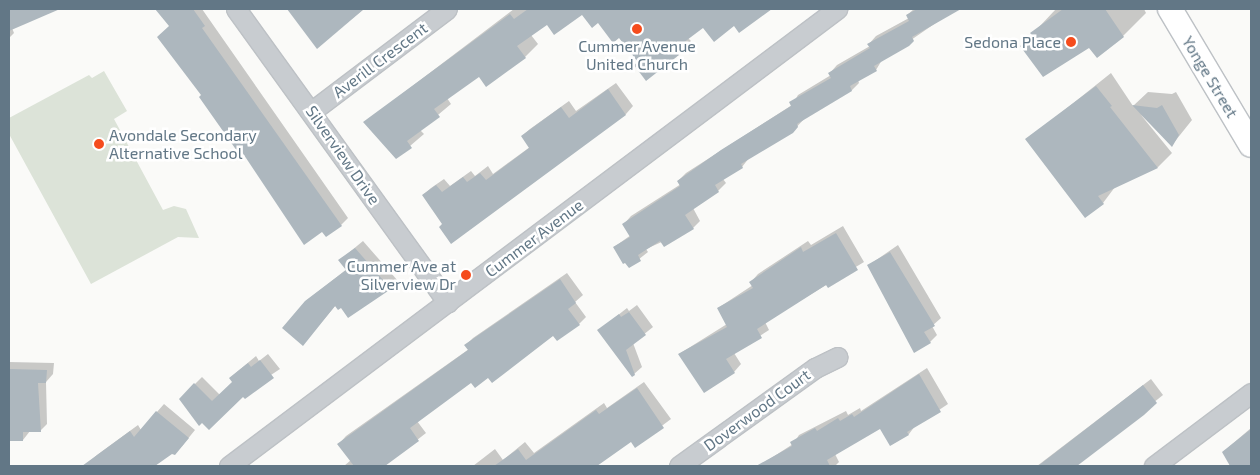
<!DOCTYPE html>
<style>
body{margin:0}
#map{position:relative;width:1260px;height:475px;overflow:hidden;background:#fafaf8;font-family:"Exo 2",sans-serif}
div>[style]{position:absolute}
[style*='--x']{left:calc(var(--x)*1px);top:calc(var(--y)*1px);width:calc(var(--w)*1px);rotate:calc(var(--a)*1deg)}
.green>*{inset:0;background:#dce3d8}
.shadow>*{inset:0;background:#0003}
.building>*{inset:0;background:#adb7be}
.roads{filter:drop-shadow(1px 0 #bdc1c5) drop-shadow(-1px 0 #bdc1c5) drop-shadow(0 1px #bdc1c5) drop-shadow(0 -1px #bdc1c5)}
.minor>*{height:19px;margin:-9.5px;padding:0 9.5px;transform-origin:9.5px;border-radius:9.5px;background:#c8ccd0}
.major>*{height:24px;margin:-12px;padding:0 12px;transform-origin:12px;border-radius:12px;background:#fff}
.dots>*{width:14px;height:14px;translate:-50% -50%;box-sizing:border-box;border:2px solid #fff;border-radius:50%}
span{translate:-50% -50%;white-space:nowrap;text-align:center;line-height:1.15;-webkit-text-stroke:5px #fff;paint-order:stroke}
.poi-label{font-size:16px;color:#627786}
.right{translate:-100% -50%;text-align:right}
.left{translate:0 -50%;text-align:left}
.street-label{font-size:16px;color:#627786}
.frame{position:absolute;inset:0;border:10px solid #627786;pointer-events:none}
</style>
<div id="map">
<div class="green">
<i style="clip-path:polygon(104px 71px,127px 111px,114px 119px,163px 210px,174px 206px,186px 209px,199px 238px,178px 237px,91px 284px,9px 134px,9px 118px,89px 75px,92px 78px)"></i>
</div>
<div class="shadow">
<i style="clip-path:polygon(9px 9px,54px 9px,12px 28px,14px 33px,9px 38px)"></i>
<i style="clip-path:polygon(157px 9px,202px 9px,348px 218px,341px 225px,240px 148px,203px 95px,171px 26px)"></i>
<i style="clip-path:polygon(289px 9px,364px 9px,317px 47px)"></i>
<i style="clip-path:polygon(514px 9px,769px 9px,739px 31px,734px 25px,703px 26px,688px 38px,691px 41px,679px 54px,646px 79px,639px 62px,620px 36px,598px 22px,582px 13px,547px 24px,531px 35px,538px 44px,525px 57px,486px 85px,479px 75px,447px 98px,451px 104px,420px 130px,424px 134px,396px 158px,365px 122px)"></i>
<i style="clip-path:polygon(914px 9px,956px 9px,882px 60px,876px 70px,858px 80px,859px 83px,852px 90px,805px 118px,792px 132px,749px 158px,742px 167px,723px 179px,726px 183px,718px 191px,693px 208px,700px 221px,693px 228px,646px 249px,648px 252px,629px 267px,614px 247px,631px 235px,624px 224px,631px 216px,681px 184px,678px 181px,686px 173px,792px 105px,798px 95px,831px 75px,830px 73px,837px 65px,870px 46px,869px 44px,876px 36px,909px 18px,907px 15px)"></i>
<i style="clip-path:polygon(1056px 9px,1144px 9px,1146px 13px,1123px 36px,1089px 46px,1021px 46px)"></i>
<i style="clip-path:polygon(1111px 73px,1133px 106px,1148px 92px,1172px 94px,1176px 92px,1192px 120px,1172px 145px,1141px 115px,1172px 153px,1158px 167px,1115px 187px,1103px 203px,1027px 140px)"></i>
<i style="clip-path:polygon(616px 83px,633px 106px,626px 114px,451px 243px,443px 224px,423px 195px,431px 188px,444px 179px,450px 186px,471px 171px,475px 176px,488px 166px,493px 174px,530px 147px,522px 136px,530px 129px,569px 101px,576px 111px)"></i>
<i style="clip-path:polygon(843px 226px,864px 262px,765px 322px,769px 330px,734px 353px,741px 364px,734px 372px,679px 354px,727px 324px,718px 308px,753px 285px,751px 282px,758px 274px,808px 241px,811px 245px)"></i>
<i style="clip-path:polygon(363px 241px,398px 281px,391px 288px,336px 305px,303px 344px,306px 301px,347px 269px,340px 260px)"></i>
<i style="clip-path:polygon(898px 245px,941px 318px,932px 326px,937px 335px,930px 342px,869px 265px)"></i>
<i style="clip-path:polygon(567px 273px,583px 295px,575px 302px,586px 317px,579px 324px,554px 335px,488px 376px,471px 381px,417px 421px,426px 433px,384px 466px,344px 466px,351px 460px,339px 444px,346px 436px,469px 349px,466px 345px,473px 338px)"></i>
<i style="clip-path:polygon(637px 305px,653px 327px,633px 343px,642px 367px,634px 374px,599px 330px,627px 308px,629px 311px)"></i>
<i style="clip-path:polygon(268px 354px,280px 369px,202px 421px,180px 399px,202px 377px,220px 395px,233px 382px,230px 378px,238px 371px,256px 356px,259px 361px)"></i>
<i style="clip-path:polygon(9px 362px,54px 363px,53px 374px,46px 382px,47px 424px,40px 431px,30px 431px,23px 440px,9px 439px)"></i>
<i style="clip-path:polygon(927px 368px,948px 404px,915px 426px,909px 434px,891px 445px,881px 427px,835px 454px,839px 462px,835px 466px,759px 466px,793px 444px,799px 435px,846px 411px,848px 415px,860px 408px,861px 411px)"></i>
<i style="clip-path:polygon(1151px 379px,1163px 395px,1074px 466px,1037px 466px)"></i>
<i style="clip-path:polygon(644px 382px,671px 419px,635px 446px,631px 440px,595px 466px,473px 466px,495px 449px,503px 460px,525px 442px,534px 453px,604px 403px,607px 408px)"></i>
<i style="clip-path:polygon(164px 404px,195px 430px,182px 446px,153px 466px,93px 466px,89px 462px,97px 455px,138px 425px,141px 430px)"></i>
<i style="clip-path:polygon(1251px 428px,1251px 466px,1232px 466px,1223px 452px)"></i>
</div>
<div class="building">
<i style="clip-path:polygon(9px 9px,60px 9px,9px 31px)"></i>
<i style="clip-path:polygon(155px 9px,193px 9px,205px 26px,202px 28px,342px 226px,326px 237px,322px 232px,304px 245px,240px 149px,237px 151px,199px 97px,201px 95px,157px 37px,169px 26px)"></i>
<i style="clip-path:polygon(287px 9px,364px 9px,317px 49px)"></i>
<i style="clip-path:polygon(528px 9px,772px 9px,739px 33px,734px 26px,714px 42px,703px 28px,675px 49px,679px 55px,646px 81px,634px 65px,638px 62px,619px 38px,613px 43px,598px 23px,592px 28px,582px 15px,554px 35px,547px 25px,517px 46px,526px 58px,486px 87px,479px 77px,434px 109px,440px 117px,407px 141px,412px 148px,396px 159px,363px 122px,510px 14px,514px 19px)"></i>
<i style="clip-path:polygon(917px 9px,961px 9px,912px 37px,914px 41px,909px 46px,874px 66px,877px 71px,850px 86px,852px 91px,797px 124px,798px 127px,793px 133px,741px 164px,743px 168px,715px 185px,719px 192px,685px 215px,694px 229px,664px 247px,660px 241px,638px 255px,641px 261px,629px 268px,625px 263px,623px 264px,613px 247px,630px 237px,622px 224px,680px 186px,677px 181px,721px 150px,791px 106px,789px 102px,831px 78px,828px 73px,870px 48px,867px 44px,909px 21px,906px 15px)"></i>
<i style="clip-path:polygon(1063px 9px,1105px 9px,1124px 37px,1097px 58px,1089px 48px,1043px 77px,1020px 46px,1033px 36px,1030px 33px)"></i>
<i style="clip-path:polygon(1096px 86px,1112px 106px,1110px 107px,1158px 168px,1098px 196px,1104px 204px,1085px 218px,1025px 139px)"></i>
<i style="clip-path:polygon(608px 89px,626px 115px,451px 244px,439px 227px,442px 224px,422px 195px,436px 185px,442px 192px,463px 177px,467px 182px,480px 173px,486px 180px,529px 148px,521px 136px,561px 107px,569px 118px)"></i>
<i style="clip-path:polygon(1132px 105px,1157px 108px,1162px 105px,1179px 135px,1172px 147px)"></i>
<i style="clip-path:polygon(836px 233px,858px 270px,828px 288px,826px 285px,757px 329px,762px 338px,726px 359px,735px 373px,704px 393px,678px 354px,727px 327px,717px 308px,753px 288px,749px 282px,801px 247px,803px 252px)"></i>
<i style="clip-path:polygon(355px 248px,391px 289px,348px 318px,341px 308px,338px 310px,335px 306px,303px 346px,282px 328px,305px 301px,346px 270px,338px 260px)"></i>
<i style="clip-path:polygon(890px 252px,935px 326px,924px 332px,931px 343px,914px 353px,867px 265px)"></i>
<i style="clip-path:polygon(560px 279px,576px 303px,568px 309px,580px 325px,557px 341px,553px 336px,492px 383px,488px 378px,475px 388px,471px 383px,410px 428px,419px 441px,385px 466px,354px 466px,337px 444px,468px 350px,464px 345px)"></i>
<i style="clip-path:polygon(629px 312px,646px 335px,626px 350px,635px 375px,632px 377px,597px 330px,619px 314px,621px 317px)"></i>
<i style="clip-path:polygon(260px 360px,274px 378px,245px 399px,243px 397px,209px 430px,202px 423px,199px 426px,179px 399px,194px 383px,212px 401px,232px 382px,229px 378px,248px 363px,251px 367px)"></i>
<i style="clip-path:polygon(9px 369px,47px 370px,46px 383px,38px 383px,41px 432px,23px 432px,23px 441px,9px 441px)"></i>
<i style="clip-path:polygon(919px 374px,941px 412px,907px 432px,909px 435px,890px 446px,880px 429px,827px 460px,830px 466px,756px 466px,792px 446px,790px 442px,815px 428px,817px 431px,838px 418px,840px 421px,852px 414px,854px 417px)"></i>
<i style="clip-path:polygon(1143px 385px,1157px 403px,1144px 415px,1077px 466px,1038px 466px)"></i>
<i style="clip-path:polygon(637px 388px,664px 428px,635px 448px,631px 442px,597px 466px,494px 466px,518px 449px,526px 460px,596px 410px,599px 414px)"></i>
<i style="clip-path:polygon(156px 411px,189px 438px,175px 455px,172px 454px,155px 466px,82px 466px,130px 431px,134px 437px)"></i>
<i style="clip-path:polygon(1251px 429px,1251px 466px,1230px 466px,1222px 452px)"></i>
</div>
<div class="roads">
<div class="minor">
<i style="--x:236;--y:9;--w:362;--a:54.2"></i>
<i style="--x:312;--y:111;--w:169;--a:-37.1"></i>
<i style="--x:229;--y:466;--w:761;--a:-36.93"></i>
<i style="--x:679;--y:466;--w:168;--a:-35.8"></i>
<i style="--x:815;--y:368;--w:25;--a:-26"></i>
<i style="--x:1154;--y:466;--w:121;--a:-37"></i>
</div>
<div class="major">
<i style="--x:1170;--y:9;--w:158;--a:59.2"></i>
</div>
</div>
<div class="dots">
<i style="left:637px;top:29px;background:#f54c1d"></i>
<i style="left:1071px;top:42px;background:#f54c1d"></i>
<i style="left:99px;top:144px;background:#f54c1d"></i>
<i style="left:466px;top:275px;background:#f54c1d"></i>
</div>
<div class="poi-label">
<span class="right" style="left:1061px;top:42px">Sedona Place</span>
<span style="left:637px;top:55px">Cummer Avenue<br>United Church</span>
<span class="left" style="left:109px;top:144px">Avondale Secondary<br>Alternative School</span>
<span class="right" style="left:456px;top:275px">Cummer Ave at<br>Silverview Dr</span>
</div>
<div class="street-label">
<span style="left:380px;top:60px;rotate:-37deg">Averill Crescent</span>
<span style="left:1210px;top:77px;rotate:59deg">Yonge Street</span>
<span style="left:343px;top:155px;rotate:55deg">Silverview Drive</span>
<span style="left:534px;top:238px;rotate:-37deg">Cummer Avenue</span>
<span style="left:757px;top:410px;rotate:-36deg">Doverwood Court</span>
</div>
<div class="frame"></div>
</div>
